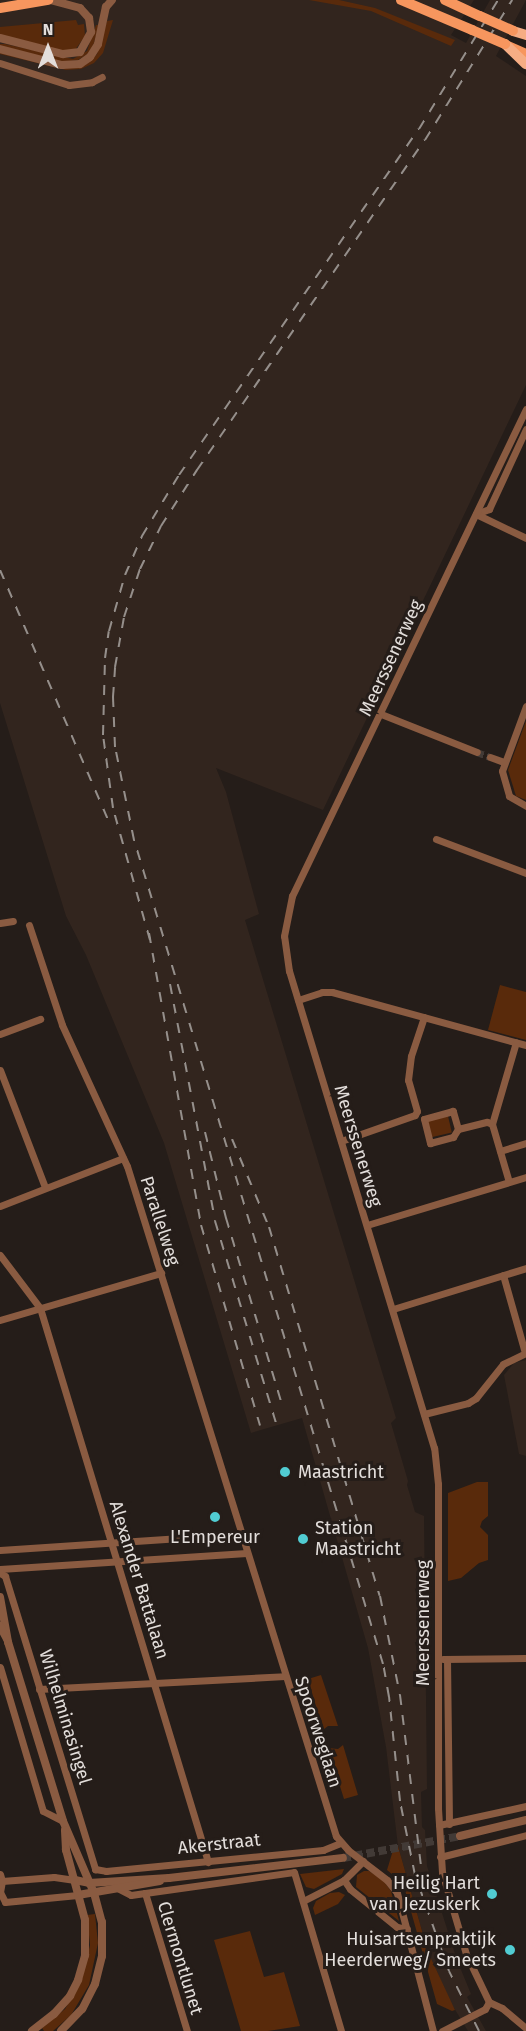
<!DOCTYPE html>
<style>
body{margin:0}
#map{position:relative;width:526px;height:2031px;overflow:hidden;background:#251d19;font-family:"Fira Sans",sans-serif}
div>[style]{position:absolute}
[style*='--x']{left:calc(var(--x)*1px);top:calc(var(--y)*1px);width:calc(var(--w)*1px);rotate:calc(var(--a)*1deg)}
.built>*{inset:0;background:#32251e}
.green>*{inset:0;background:#592a0b;transform-origin:0 0}
.minor-tunnel>*{height:7px;margin-top:-3.5px;transform-origin:0;background:repeating-linear-gradient(90deg,#423a36 0 7px,transparent 0 10.5px)}
.tertiary-tunnel>*{height:8px;margin-top:-4px;transform-origin:0;background:repeating-linear-gradient(90deg,#423a36 0 8px,transparent 0 12px)}
.minor>*{height:7px;margin:-3.5px;padding:0 3.5px;transform-origin:3.5px;border-radius:3.5px;background:#8a5b41}
.tertiary>*{height:8px;margin:-4px;padding:0 4px;transform-origin:4px;border-radius:4px;background:#8a5b41}
.primary>*{height:10px;margin:-5px;padding:0 5px;transform-origin:5px;border-radius:5px;background:#f7965e}
.trunk>*{height:10px;margin:-5px;padding:0 5px;transform-origin:5px;border-radius:5px;background:#f6ad84}
.rail>*{height:2px;margin-top:-1px;transform-origin:0;background:repeating-linear-gradient(90deg,#958f8b 0 10px,transparent 0 20px)}
.primary-bridge>*{height:10px;margin:-5px;padding:0 5px;transform-origin:5px;border-radius:5px;background:#f7965e}
.dots>*{width:16px;height:16px;translate:-50% -50%;box-sizing:border-box;border:3px solid #251d19;border-radius:50%}
span{translate:-50% -50%;white-space:nowrap;text-align:center;line-height:1.15;-webkit-text-stroke:6px #251d19;paint-order:stroke}
.street-label{font-size:18px;color:#e3dedb}
.poi-label{font-size:18px;color:#e3dedb}
.left{translate:0 -50%;text-align:left}
.right{translate:-100% -50%;text-align:right}
.north{position:absolute;left:18px;top:18px;width:60px;height:60px;-webkit-text-stroke:4px #251d19;paint-order:stroke;rotate:0deg;font-size:16px;font-weight:700;line-height:24px;text-align:center;color:#e3dedb}
.north::after{content:'';display:block;margin:auto;width:21px;height:27px;background:#e3dedb;clip-path:polygon(50% 0,100% 100%,50% 72%,0 100%)}
</style>
<div id="map">
<div class="built">
<i style="clip-path:polygon(0 0,474px 0,451px 35px,466px 43px,490px 0,526px 0,496px 56px,526px 76px,526px 385px,323px 810px,216px 768px,226px 792px,259px 914px,245px 920px,396px 1418px,391px 1423px,408px 1481px,407px 1485px,415px 1512px,424px 1516px,427px 1789px,421px 1792px,422px 1827px,425px 1830px,427px 1866px,457px 1960px,471px 1994px,467px 1997px,486px 2031px,468px 2031px,451px 2003px,428px 1952px,398px 1846px,386px 1747px,368px 1648px,302px 1418px,251px 1433px,164px 1143px,86px 955px,66px 916px,0 703px)"></i>
<i style="clip-path:polygon(526px 1360px,526px 1456px,519px 1454px,504px 1375px,514px 1363px)"></i>
</div>
<div class="green">
<i style="clip-path:polygon(309px 0,339px 0,375px 8px,455px 40px,451px 46px,371px 11px)"></i>
<i style="clip-path:polygon(76px 20px,78px 25px,84px 24px,85px 36px,75px 50px,64px 52px,0 35px,0 27px)"></i>
<i style="clip-path:polygon(113px 20px,103px 53px,94px 63px,81px 69px,66px 70px,0 54px,0 51px,66px 68px,76px 68px,88px 63px,97px 54px,107px 21px)"></i>
<i style="clip-path:polygon(96px 25px,99px 25px,94px 43px,89px 53px,78px 60px,62px 62px,0 46px,0 44px,5px 44px,73px 59px,87px 51px)"></i>
<i style="clip-path:polygon(526px 721px,526px 800px,516px 796px,508px 770px)"></i>
<i style="clip-path:polygon(500px 985px,526px 992px,526px 1040px,488px 1030px)"></i>
<i style="left:448px;top:1116px;width:17px;height:22px;rotate:77deg"></i>
<i style="clip-path:polygon(477px 1482px,488px 1482px,488px 1516px,482px 1521px,480px 1527px,488px 1535px,488px 1560px,479px 1563px,461px 1578px,448px 1581px,448px 1493px)"></i>
<i style="clip-path:polygon(321px 1675px,338px 1726px,328px 1726px,323px 1730px,308px 1679px)"></i>
<i style="clip-path:polygon(343px 1745px,358px 1795px,344px 1799px,328px 1748px,338px 1749px)"></i>
<i style="clip-path:polygon(398px 1846px,428px 1952px,455px 2010px,452px 2011px,437px 2004px,405px 1890px,399px 1880px,387px 1870px,394px 1847px)"></i>
<i style="clip-path:polygon(344px 1869px,342px 1874px,314px 1889px,306px 1887px,300px 1874px)"></i>
<i style="clip-path:polygon(364px 1871px,369px 1871px,382px 1879px,391px 1891px,399px 1921px,356px 1887px,357px 1875px)"></i>
<i style="clip-path:polygon(339px 1892px,345px 1895px,338px 1904px,315px 1915px,313px 1908px,316px 1901px,330px 1893px)"></i>
<i style="clip-path:polygon(95px 1914px,98px 1943px,89px 1985px,71px 2015px,53px 2031px,44px 2031px,42px 2028px,65px 2009px,81px 1982px,90px 1945px,87px 1915px)"></i>
<i style="clip-path:polygon(250px 1931px,264px 1977px,284px 1972px,300px 2026px,268px 2031px,241px 2031px,214px 1940px)"></i>
</div>
<div class="minor-tunnel">
<i style="--x:477;--y:752;--w:14;--a:21"></i>
</div>
<div class="tertiary-tunnel">
<i style="--x:343;--y:1858;--w:119;--a:-10.6"></i>
</div>
<div class="minor">
<i style="--x:0;--y:63;--w:72;--a:17.7"></i>
<i style="--x:69;--y:85;--w:23;--a:-7"></i>
<i style="--x:92;--y:82;--w:11;--a:-27"></i>
<i style="--x:476;--y:514;--w:14;--a:-21"></i>
<i style="--x:489;--y:509;--w:88;--a:-65.2"></i>
<i style="--x:476;--y:514;--w:55;--a:25.6"></i>
<i style="--x:526;--y:706;--w:69;--a:110.3"></i>
<i style="--x:502;--y:771;--w:26;--a:74"></i>
<i style="--x:509;--y:796;--w:20;--a:30"></i>
<i style="--x:381;--y:714;--w:103;--a:21.6"></i>
<i style="--x:490;--y:757;--w:15;--a:20"></i>
<i style="--x:436;--y:839;--w:96;--a:20.7"></i>
<i style="--x:0;--y:923;--w:13;--a:-9"></i>
<i style="--x:29;--y:925;--w:105;--a:71.7"></i>
<i style="--x:62;--y:1025;--w:155;--a:65.3"></i>
<i style="--x:127;--y:1166;--w:702;--a:72.68"></i>
<i style="--x:336;--y:1836;--w:18;--a:49"></i>
<i style="--x:348;--y:1850;--w:49;--a:37.6"></i>
<i style="--x:387;--y:1880;--w:16;--a:52"></i>
<i style="--x:397;--y:1893;--w:143;--a:75.4"></i>
<i style="--x:298;--y:1000;--w:25;--a:-18"></i>
<i style="--x:322;--y:992;--w:10;--a:0"></i>
<i style="--x:332;--y:992;--w:201;--a:15.3"></i>
<i style="--x:0;--y:1034;--w:43;--a:-20.6"></i>
<i style="--x:0;--y:1070;--w:125;--a:69"></i>
<i style="--x:492;--y:1124;--w:85;--a:-73.7"></i>
<i style="--x:492;--y:1124;--w:60;--a:73.7"></i>
<i style="--x:458;--y:1129;--w:19;--a:-106"></i>
<i style="--x:453;--y:1111;--w:30;--a:165"></i>
<i style="--x:424;--y:1119;--w:25;--a:76"></i>
<i style="--x:430;--y:1143;--w:24;--a:-15"></i>
<i style="--x:453;--y:1137;--w:9;--a:-58"></i>
<i style="--x:458;--y:1129;--w:30;--a:-14"></i>
<i style="--x:487;--y:1122;--w:5;--a:22"></i>
<i style="--x:341;--y:1141;--w:78;--a:-19.4"></i>
<i style="--x:415;--y:1115;--w:4;--a:-63"></i>
<i style="--x:417;--y:1111;--w:32;--a:-106"></i>
<i style="--x:408;--y:1080;--w:24;--a:-83"></i>
<i style="--x:411;--y:1056;--w:41;--a:-71.6"></i>
<i style="--x:500;--y:1151;--w:27;--a:-17"></i>
<i style="--x:0;--y:1206;--w:132;--a:-21.3"></i>
<i style="--x:367;--y:1225;--w:166;--a:-16.8"></i>
<i style="--x:0;--y:1255;--w:66;--a:53"></i>
<i style="--x:40;--y:1308;--w:579;--a:73.13"></i>
<i style="--x:503;--y:1275;--w:81;--a:74.2"></i>
<i style="--x:393;--y:1309;--w:139;--a:-17.1"></i>
<i style="--x:0;--y:1320;--w:168;--a:-16.3"></i>
<i style="--x:424;--y:1414;--w:45;--a:-14"></i>
<i style="--x:468;--y:1403;--w:9;--a:-32"></i>
<i style="--x:476;--y:1398;--w:43;--a:-51.5"></i>
<i style="--x:503;--y:1364;--w:25;--a:-26"></i>
<i style="--x:0;--y:1550;--w:241;--a:-3.8"></i>
<i style="--x:0;--y:1569;--w:247;--a:-3.7"></i>
<i style="--x:0;--y:1573;--w:6;--a:31"></i>
<i style="--x:5;--y:1576;--w:307;--a:72.9"></i>
<i style="--x:95;--y:1869;--w:11;--a:10"></i>
<i style="--x:106;--y:1871;--w:218;--a:-5.5"></i>
<i style="--x:323;--y:1850;--w:18;--a:-22"></i>
<i style="--x:443;--y:1659;--w:83;--a:-0.7"></i>
<i style="--x:447;--y:1659;--w:165;--a:89.3"></i>
<i style="--x:0;--y:1667;--w:150;--a:73.4"></i>
<i style="--x:43;--y:1811;--w:22;--a:27"></i>
<i style="--x:39;--y:1689;--w:246;--a:-3"></i>
<i style="--x:439;--y:1825;--w:89;--a:-12.3"></i>
<i style="--x:440;--y:1857;--w:89;--a:-14.3"></i>
<i style="--x:0;--y:1874;--w:7;--a:74"></i>
<i style="--x:2;--y:1881;--w:11;--a:100"></i>
<i style="--x:344;--y:1880;--w:11;--a:56"></i>
<i style="--x:350;--y:1889;--w:60;--a:39"></i>
<i style="--x:397;--y:1927;--w:10;--a:11"></i>
<i style="--x:2;--y:1881;--w:52;--a:-4.4"></i>
<i style="--x:54;--y:1877;--w:21;--a:8"></i>
<i style="--x:119;--y:1889;--w:13;--a:27"></i>
<i style="--x:131;--y:1895;--w:14;--a:-8"></i>
<i style="--x:145;--y:1893;--w:150;--a:-8"></i>
<i style="--x:294;--y:1872;--w:166;--a:73.5"></i>
<i style="--x:0;--y:1892;--w:11;--a:63"></i>
<i style="--x:5;--y:1902;--w:73;--a:-5.5"></i>
<i style="--x:145;--y:1893;--w:144;--a:73.1"></i>
<i style="--x:303;--y:1901;--w:46;--a:-27.1"></i>
<i style="--x:344;--y:1880;--w:27;--a:-45"></i>
<i style="--x:489;--y:2002;--w:53;--a:-115.6"></i>
<i style="--x:466;--y:1954;--w:85;--a:-106.3"></i>
<i style="--x:442;--y:1872;--w:64;--a:-93.6"></i>
<i style="--x:438;--y:1808;--w:324;--a:-90"></i>
<i style="--x:438;--y:1484;--w:36;--a:-96"></i>
<i style="--x:434;--y:1448;--w:499;--a:-106.9"></i>
<i style="--x:289;--y:971;--w:35;--a:-98"></i>
<i style="--x:284;--y:936;--w:41;--a:-78.7"></i>
<i style="--x:292;--y:896;--w:540;--a:-64.34"></i>
<i style="--x:489;--y:2002;--w:14;--a:25"></i>
<i style="--x:502;--y:2008;--w:31;--a:40"></i>
<i style="--x:442;--y:2031;--w:48;--a:-27.1"></i>
<i style="--x:485;--y:2009;--w:8;--a:-60"></i>
</div>
<div class="tertiary">
<i style="--x:0;--y:38;--w:65;--a:14.3"></i>
<i style="--x:63;--y:54;--w:17;--a:-7"></i>
<i style="--x:80;--y:52;--w:23;--a:-61"></i>
<i style="--x:91;--y:32;--w:14;--a:-98"></i>
<i style="--x:89;--y:18;--w:13;--a:-132"></i>
<i style="--x:80;--y:8;--w:31;--a:-165"></i>
<i style="--x:0;--y:49;--w:64;--a:14.5"></i>
<i style="--x:62;--y:65;--w:18;--a:-3"></i>
<i style="--x:80;--y:64;--w:12;--a:-35"></i>
<i style="--x:90;--y:57;--w:15;--a:-58"></i>
<i style="--x:98;--y:44;--w:38;--a:-78"></i>
<i style="--x:106;--y:7;--w:9;--a:-49"></i>
<i style="--x:0;--y:1597;--w:46;--a:79.9"></i>
<i style="--x:8;--y:1642;--w:187;--a:72.9"></i>
<i style="--x:63;--y:1821;--w:78;--a:66.7"></i>
<i style="--x:94;--y:1893;--w:30;--a:75"></i>
<i style="--x:102;--y:1922;--w:34;--a:90"></i>
<i style="--x:102;--y:1956;--w:29;--a:104"></i>
<i style="--x:95;--y:1984;--w:28;--a:117"></i>
<i style="--x:82;--y:2009;--w:30;--a:134"></i>
<i style="--x:0;--y:1626;--w:15;--a:62"></i>
<i style="--x:460;--y:1836;--w:68;--a:-13.6"></i>
<i style="--x:75;--y:1880;--w:14;--a:12"></i>
<i style="--x:89;--y:1883;--w:80;--a:-3.6"></i>
<i style="--x:169;--y:1878;--w:175;--a:-6.6"></i>
<i style="--x:78;--y:1895;--w:83;--a:-9.7"></i>
<i style="--x:32;--y:2031;--w:28;--a:-38"></i>
<i style="--x:54;--y:2014;--w:24;--a:-48"></i>
<i style="--x:70;--y:1996;--w:18;--a:-63"></i>
<i style="--x:78;--y:1980;--w:26;--a:-74"></i>
<i style="--x:85;--y:1955;--w:35;--a:-90"></i>
<i style="--x:85;--y:1920;--w:73;--a:-105.2"></i>
<i style="--x:66;--y:1850;--w:20;--a:-93"></i>
</div>
<div class="primary">
<i style="--x:401;--y:0;--w:77;--a:22.9"></i>
<i style="--x:445;--y:0;--w:38;--a:25"></i>
<i style="--x:0;--y:8;--w:49;--a:-9.5"></i>
<i style="--x:508;--y:46;--w:20;--a:24"></i>
</div>
<div class="trunk">
<i style="--x:513;--y:31;--w:14;--a:17"></i>
<i style="--x:505;--y:44;--w:29;--a:44"></i>
</div>
<div class="rail">
<i style="--x:0;--y:570;--w:279;--a:66.6"></i>
<i style="--x:149;--y:933;--w:297;--a:79.9"></i>
<i style="--x:201;--y:1225;--w:209;--a:73.6"></i>
<i style="--x:150;--y:940;--w:137;--a:-105.7"></i>
<i style="--x:113;--y:808;--w:74;--a:-97.8"></i>
<i style="--x:103;--y:735;--w:77;--a:-88.5"></i>
<i style="--x:105;--y:658;--w:27;--a:-82"></i>
<i style="--x:109;--y:631;--w:58;--a:-74.1"></i>
<i style="--x:125;--y:575;--w:43;--a:-66.4"></i>
<i style="--x:142;--y:536;--w:71;--a:-58.8"></i>
<i style="--x:179;--y:475;--w:421;--a:-55.3"></i>
<i style="--x:419;--y:129;--w:151;--a:-58.5"></i>
<i style="--x:170;--y:984;--w:241;--a:79.2"></i>
<i style="--x:215;--y:1221;--w:211;--a:73.2"></i>
<i style="--x:205;--y:1132;--w:89;--a:76.3"></i>
<i style="--x:226;--y:1218;--w:195;--a:73.3"></i>
<i style="--x:232;--y:1139;--w:95;--a:67.2"></i>
<i style="--x:269;--y:1227;--w:385;--a:73.3"></i>
<i style="--x:380;--y:1596;--w:101;--a:78.6"></i>
<i style="--x:400;--y:1695;--w:171;--a:83"></i>
<i style="--x:479;--y:2031;--w:67;--a:-116.6"></i>
<i style="--x:449;--y:1971;--w:102;--a:-109.5"></i>
<i style="--x:415;--y:1875;--w:76;--a:-101.5"></i>
<i style="--x:400;--y:1801;--w:105;--a:-96"></i>
<i style="--x:389;--y:1697;--w:34;--a:-100"></i>
<i style="--x:383;--y:1664;--w:861;--a:-106.81"></i>
<i style="--x:134;--y:840;--w:95;--a:-101.5"></i>
<i style="--x:115;--y:747;--w:50;--a:-92.3"></i>
<i style="--x:113;--y:697;--w:30;--a:-86"></i>
<i style="--x:115;--y:667;--w:51;--a:-79.8"></i>
<i style="--x:124;--y:617;--w:51;--a:-71.6"></i>
<i style="--x:140;--y:569;--w:48;--a:-64"></i>
<i style="--x:161;--y:526;--w:67;--a:-57.3"></i>
<i style="--x:197;--y:470;--w:401;--a:-55.4"></i>
<i style="--x:425;--y:140;--w:165;--a:-58.1"></i>
</div>
<div class="primary-bridge">
<i style="--x:480;--y:16;--w:36;--a:24"></i>
<i style="--x:472;--y:30;--w:36;--a:23"></i>
</div>
<div class="dots">
<i style="left:285px;top:1472px;background:#51ccd2"></i>
<i style="left:215px;top:1517px;background:#51ccd2"></i>
<i style="left:303px;top:1539px;background:#51ccd2"></i>
<i style="left:492px;top:1894px;background:#51ccd2"></i>
<i style="left:510px;top:1950px;background:#51ccd2"></i>
</div>
<div class="street-label">
<span style="left:391px;top:658px;rotate:-65deg">Meerssenerweg</span>
<span style="left:358px;top:1146px;rotate:73deg">Meerssenerweg</span>
<span style="left:160px;top:1221px;rotate:72deg">Parallelweg</span>
<span style="left:139px;top:1580px;rotate:73deg">Alexander Battalaan</span>
<span style="left:423px;top:1623px;rotate:-90deg">Meerssenerweg</span>
<span style="left:65px;top:1717px;rotate:73deg">Wilhelminasingel</span>
<span style="left:318px;top:1732px;rotate:72deg">Spoorweglaan</span>
<span style="left:219px;top:1844px;rotate:-6deg">Akerstraat</span>
<span style="left:180px;top:1958px;rotate:73deg">Clermontlunet</span>
</div>
<div class="poi-label">
<span class="left" style="left:298px;top:1472px">Maastricht</span>
<span class="left" style="left:315px;top:1539px">Station<br>Maastricht</span>
<span style="left:215px;top:1537px">L'Empereur</span>
<span class="right" style="left:480px;top:1894px">Heilig Hart<br>van Jezuskerk</span>
<span class="right" style="left:496px;top:1950px">Huisartsenpraktijk<br>Heerderweg/ Smeets</span>
</div>
<div class="north">N</div>
</div>
